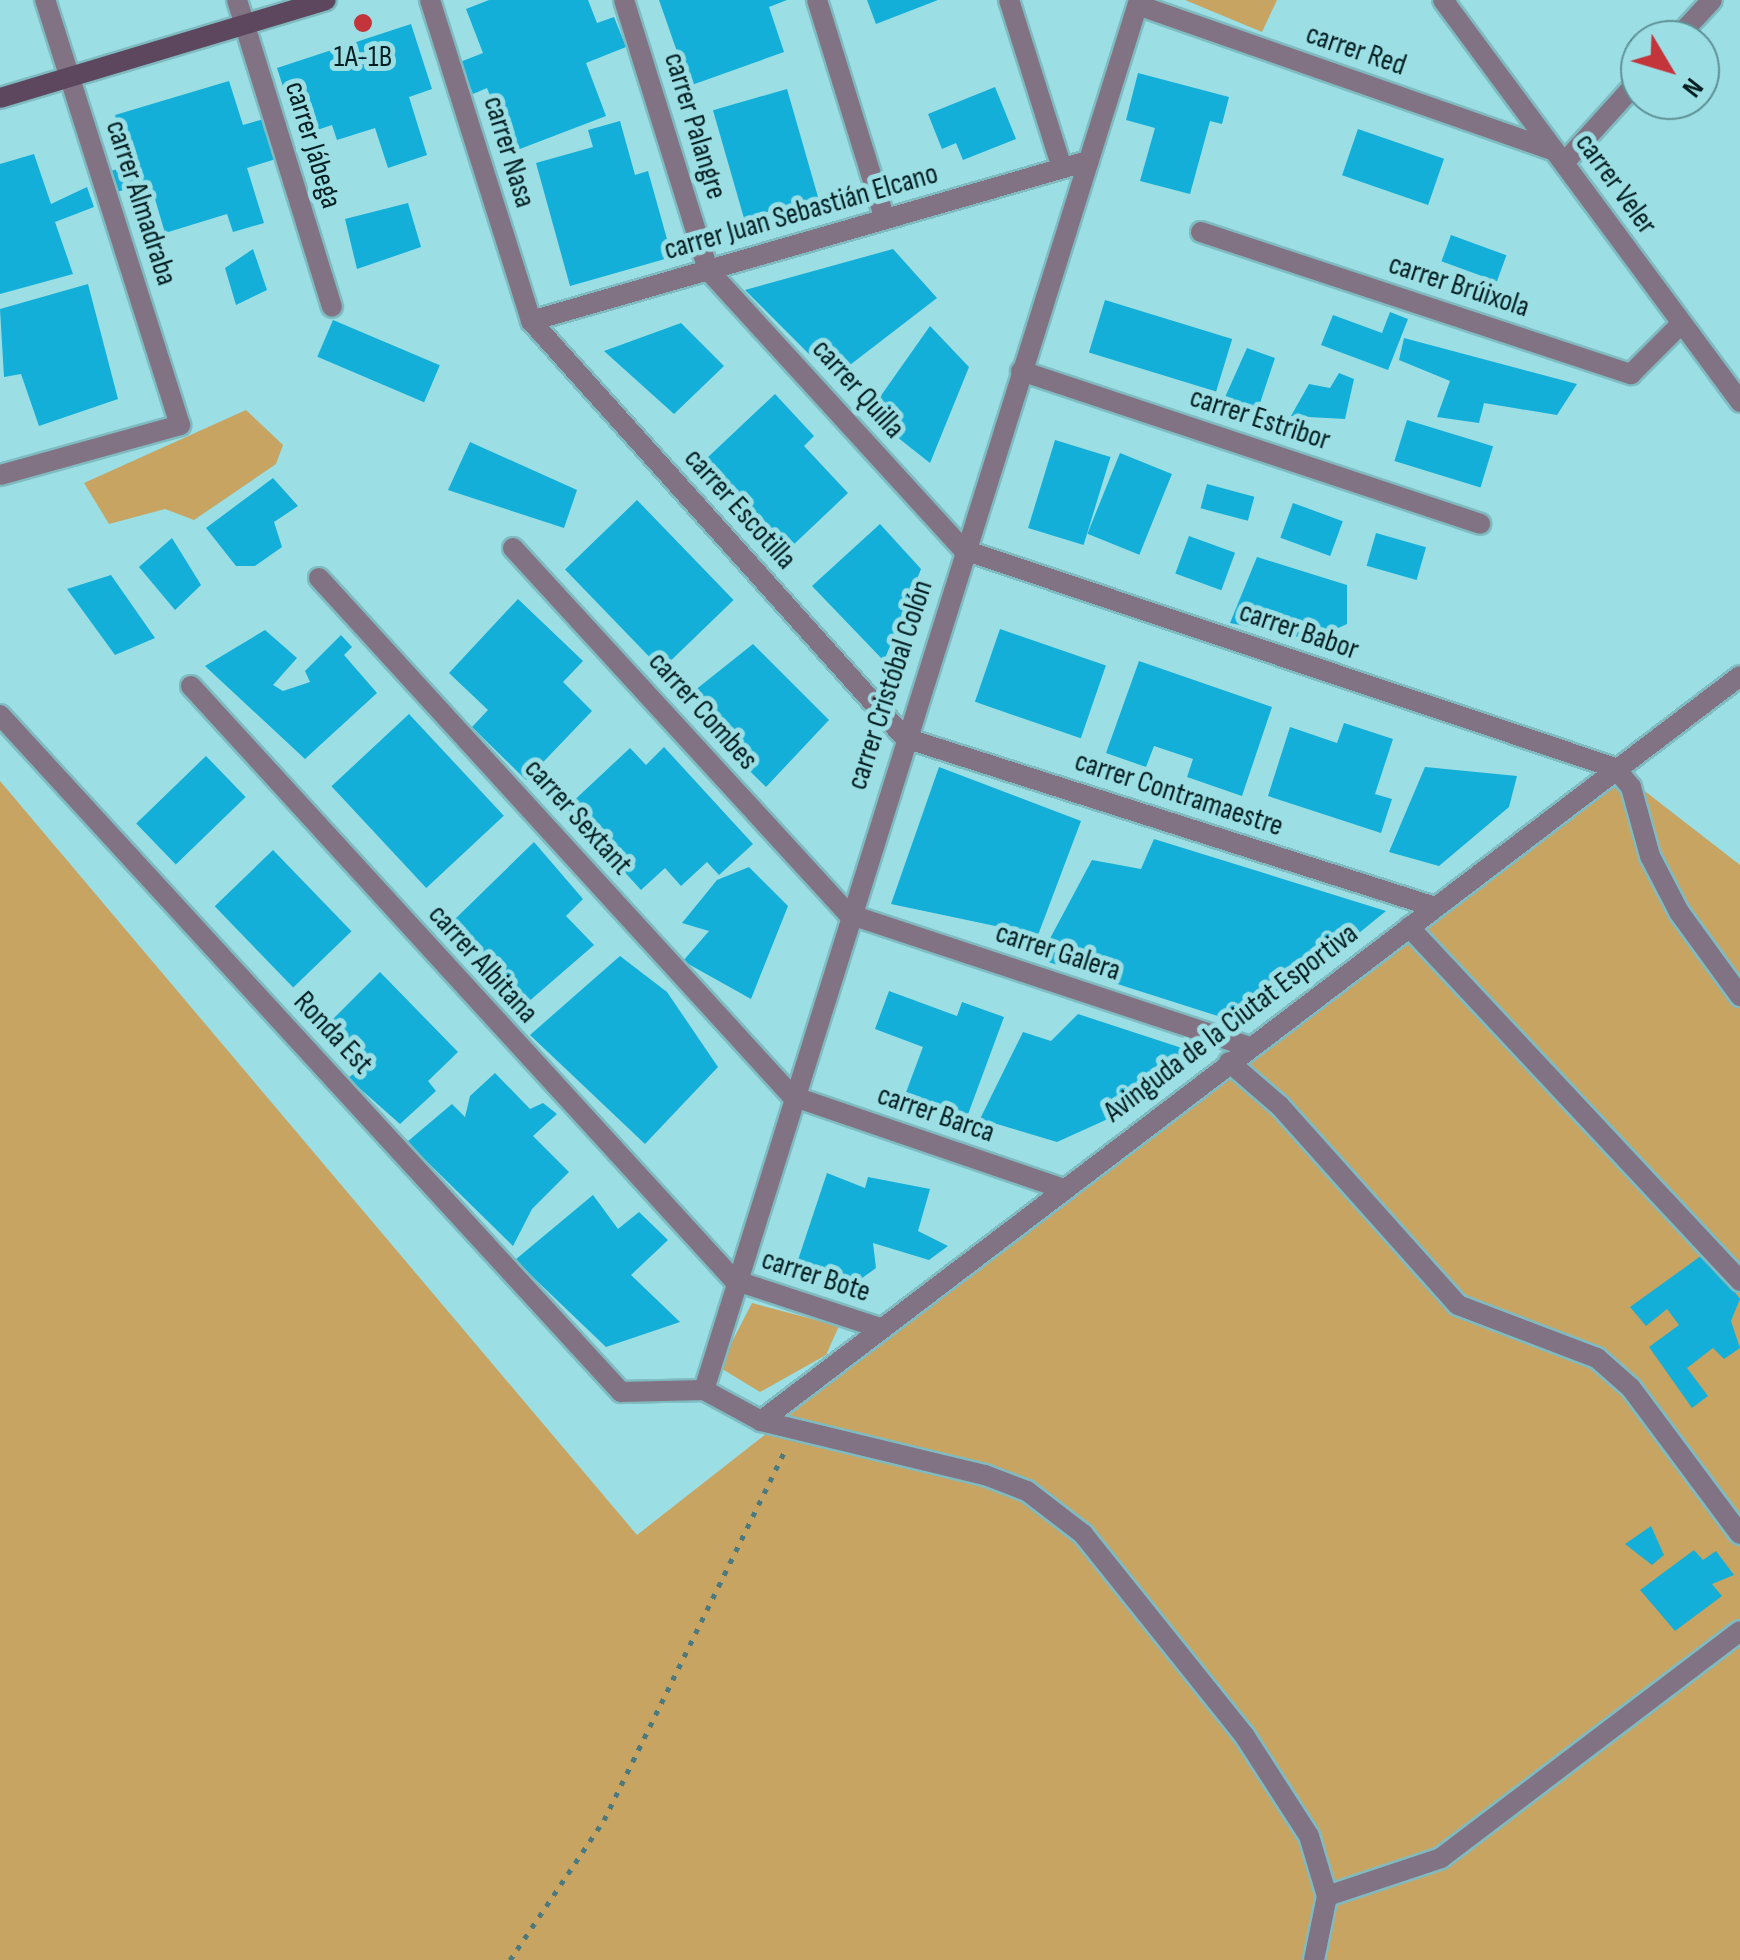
<!DOCTYPE html>
<meta charset="utf-8">
<style>
body{margin:0}
#map{position:relative;width:1740px;height:1960px;overflow:hidden;background:#9bdee4;font-family:"Sofia Sans Condensed",sans-serif}
div>[style]{position:absolute}
[style*='--x']{left:calc(var(--x)*1px);top:calc(var(--y)*1px);width:calc(var(--w)*1px);rotate:calc(var(--a)*1deg)}
.green>*{inset:0;background:#c7a462}
.building>*{inset:0;background:#14afd8;transform-origin:0 0}
.path>*{height:5px;margin-top:-2.5px;transform-origin:0;background:repeating-linear-gradient(90deg,#4b797d 0 5px,transparent 0 13px)}
.roads{filter:drop-shadow(2px 0 #7fbbc1) drop-shadow(-2px 0 #7fbbc1) drop-shadow(0 2px #7fbbc1) drop-shadow(0 -2px #7fbbc1)}
.street>*{height:20px;margin:-10px;padding:0 10px;transform-origin:10px;border-radius:10px;background:#817383}
.secondary>*{height:20px;margin:-10px;padding:0 10px;transform-origin:10px;border-radius:10px;background:#5c475e}
.dots>*{width:28px;height:28px;translate:-50% -50%;box-sizing:border-box;border:5px solid #9bdee4;border-radius:50%}
span{translate:-50% -50%;white-space:nowrap;text-align:center;line-height:1.15;-webkit-text-stroke:10px #9bdee4;paint-order:stroke}
.street-label{font-size:30px;color:#021e20}
.poi-label{font-size:30px;color:#021e20}
.north{position:absolute;left:1620px;top:20px;width:100px;height:100px;box-sizing:border-box;background:#9bdee4;border:2px solid #5e9196;border-radius:50%;rotate:128deg;font-size:28px;font-weight:700;line-height:40px;text-align:center;color:#021e20}
.north::after{content:'';display:block;margin:auto;width:35px;height:45px;background:#c4343b;clip-path:polygon(50% 0,100% 100%,50% 72%,0 100%)}
</style>
<div id="map">
<div class="green">
<i style="clip-path:polygon(1185px 0,1277px 0,1262px 32px)"></i>
<i style="clip-path:polygon(246px 410px,283px 445px,276px 464px,194px 520px,165px 509px,109px 524px,84px 483px)"></i>
<i style="clip-path:polygon(1615px 768px,1740px 865px,1740px 1960px,0 1960px,0 781px,637px 1535px)"></i>
<i style="clip-path:polygon(752px 1303px,839px 1326px,826px 1355px,760px 1392px,719px 1367px)"></i>
</div>
<div class="building">
<i style="clip-path:polygon(489px 0,588px 0,597px 23px,614px 17px,626px 47px,586px 63px,606px 116px,512px 152px,487px 88px,473px 94px,460px 62px,483px 53px,466px 9px)"></i>
<i style="clip-path:polygon(659px 0,787px 0,769px 7px,784px 52px,689px 86px)"></i>
<i style="clip-path:polygon(867px 0,938px 0,876px 24px)"></i>
<i style="clip-path:polygon(411px 24px,432px 89px,409px 97px,427px 155px,388px 168px,375px 128px,337px 140px,332px 125px,299px 136px,277px 68px)"></i>
<i style="clip-path:polygon(1138px 73px,1229px 97px,1222px 124px,1210px 121px,1190px 194px,1140px 181px,1155px 128px,1126px 120px)"></i>
<i style="clip-path:polygon(229px 81px,243px 125px,264px 119px,276px 159px,247px 168px,264px 223px,233px 232px,227px 214px,165px 233px,150px 182px,117px 192px,111px 171px,130px 165px,115px 115px)"></i>
<i style="clip-path:polygon(995px 87px,1016px 139px,963px 160px,956px 143px,942px 149px,928px 114px)"></i>
<i style="left:787px;top:89px;width:113px;height:77px;rotate:74deg"></i>
<i style="clip-path:polygon(620px 121px,635px 175px,648px 171px,672px 257px,570px 286px,536px 163px,593px 147px,588px 130px)"></i>
<i style="left:1358px;top:129px;width:91px;height:49px;rotate:19deg"></i>
<i style="clip-path:polygon(34px 154px,51px 204px,87px 187px,94px 207px,55px 222px,73px 274px,0 294px,0 164px)"></i>
<i style="clip-path:polygon(408px 203px,421px 247px,357px 269px,345px 219px)"></i>
<i style="left:1451px;top:235px;width:59px;height:28px;rotate:20deg"></i>
<i style="clip-path:polygon(253px 249px,267px 290px,236px 305px,225px 268px)"></i>
<i style="clip-path:polygon(893px 249px,937px 298px,833px 378px,745px 290px)"></i>
<i style="clip-path:polygon(88px 284px,118px 399px,39px 426px,21px 374px,4px 377px,0 309px)"></i>
<i style="left:1105px;top:300px;width:133px;height:55px;rotate:17deg"></i>
<i style="clip-path:polygon(1390px 312px,1408px 319px,1388px 370px,1321px 345px,1333px 315px,1382px 333px)"></i>
<i style="left:333px;top:320px;width:116px;height:40px;rotate:23deg"></i>
<i style="clip-path:polygon(681px 323px,724px 366px,674px 414px,604px 351px)"></i>
<i style="clip-path:polygon(930px 326px,969px 367px,930px 463px,868px 414px)"></i>
<i style="clip-path:polygon(1404px 338px,1577px 384px,1557px 415px,1484px 403px,1479px 423px,1437px 417px,1450px 381px,1399px 360px)"></i>
<i style="clip-path:polygon(1247px 348px,1275px 358px,1258px 409px,1222px 404px)"></i>
<i style="clip-path:polygon(1339px 373px,1354px 379px,1345px 419px,1291px 416px,1309px 384px,1330px 388px)"></i>
<i style="clip-path:polygon(775px 394px,814px 436px,804px 446px,848px 493px,790px 548px,706px 459px)"></i>
<i style="left:1407px;top:420px;width:90px;height:43px;rotate:17deg"></i>
<i style="left:1055px;top:440px;width:58px;height:92px;rotate:17deg"></i>
<i style="clip-path:polygon(470px 442px,577px 490px,564px 528px,448px 490px)"></i>
<i style="left:1120px;top:453px;width:56px;height:87px;rotate:22deg"></i>
<i style="clip-path:polygon(273px 478px,298px 506px,274px 522px,282px 547px,255px 566px,236px 566px,206px 528px)"></i>
<i style="left:1207px;top:484px;width:49px;height:25px;rotate:15deg"></i>
<i style="left:637px;top:500px;width:139px;height:100px;rotate:46deg"></i>
<i style="left:1293px;top:503px;width:53px;height:37px;rotate:20deg"></i>
<i style="clip-path:polygon(880px 524px,921px 569px,884px 661px,812px 586px)"></i>
<i style="left:1376px;top:533px;width:52px;height:34px;rotate:16deg"></i>
<i style="left:1189px;top:536px;width:49px;height:40px;rotate:20deg"></i>
<i style="clip-path:polygon(172px 538px,201px 585px,175px 610px,139px 567px)"></i>
<i style="clip-path:polygon(1257px 557px,1347px 585px,1347px 624px,1312px 640px,1230px 623px)"></i>
<i style="clip-path:polygon(111px 575px,155px 638px,115px 655px,67px 589px)"></i>
<i style="clip-path:polygon(518px 599px,583px 661px,563px 682px,592px 711px,526px 780px,472px 727px,488px 710px,449px 673px)"></i>
<i style="left:1000px;top:629px;width:112px;height:77px;rotate:19deg"></i>
<i style="clip-path:polygon(265px 630px,297px 658px,273px 685px,283px 691px,310px 682px,305px 671px,341px 635px,352px 647px,344px 655px,377px 693px,305px 759px,205px 666px)"></i>
<i style="clip-path:polygon(753px 644px,829px 720px,766px 787px,717px 739px,727px 726px,689px 695px)"></i>
<i style="clip-path:polygon(1139px 661px,1272px 707px,1242px 796px,1187px 777px,1193px 759px,1154px 746px,1146px 767px,1106px 753px)"></i>
<i style="left:409px;top:714px;width:139px;height:106px;rotate:47deg"></i>
<i style="clip-path:polygon(1344px 723px,1393px 739px,1375px 794px,1392px 799px,1381px 833px,1268px 796px,1290px 727px,1337px 743px)"></i>
<i style="clip-path:polygon(664px 747px,753px 844px,719px 875px,707px 862px,681px 886px,665px 868px,641px 890px,566px 808px,630px 748px,646px 765px)"></i>
<i style="left:206px;top:756px;width:57px;height:97px;rotate:46deg"></i>
<i style="clip-path:polygon(939px 767px,1081px 821px,1038px 935px,891px 904px)"></i>
<i style="clip-path:polygon(1425px 767px,1517px 776px,1509px 807px,1439px 866px,1389px 852px)"></i>
<i style="clip-path:polygon(1154px 839px,1386px 911px,1246px 1025px,1039px 959px,1092px 860px,1141px 869px)"></i>
<i style="clip-path:polygon(534px 842px,583px 899px,566px 916px,594px 945px,527px 1003px,454px 920px)"></i>
<i style="left:273px;top:850px;width:113px;height:81px;rotate:46deg"></i>
<i style="clip-path:polygon(749px 867px,788px 906px,751px 999px,683px 961px,709px 931px,682px 923px,717px 880px)"></i>
<i style="clip-path:polygon(620px 956px,667px 992px,718px 1067px,645px 1144px,530px 1035px)"></i>
<i style="clip-path:polygon(380px 972px,458px 1052px,428px 1081px,436px 1091px,400px 1124px,348px 1078px,365px 1065px,326px 1026px)"></i>
<i style="clip-path:polygon(889px 991px,957px 1016px,962px 1002px,1004px 1017px,967px 1117px,905px 1095px,923px 1047px,875px 1029px)"></i>
<i style="clip-path:polygon(1078px 1014px,1197px 1053px,1141px 1104px,1057px 1142px,980px 1119px,1023px 1032px,1051px 1041px)"></i>
<i style="clip-path:polygon(495px 1073px,530px 1109px,543px 1103px,557px 1114px,533px 1136px,569px 1172px,532px 1209px,513px 1246px,407px 1142px,452px 1104px,465px 1117px,470px 1096px)"></i>
<i style="clip-path:polygon(827px 1173px,865px 1188px,868px 1177px,930px 1189px,918px 1231px,948px 1246px,929px 1260px,873px 1243px,876px 1268px,858px 1281px,796px 1266px)"></i>
<i style="clip-path:polygon(593px 1195px,618px 1229px,639px 1212px,668px 1240px,631px 1275px,680px 1322px,606px 1347px,515px 1260px)"></i>
<i style="clip-path:polygon(1705px 1253px,1740px 1299px,1731px 1321px,1740px 1348px,1724px 1359px,1713px 1348px,1687px 1368px,1708px 1396px,1692px 1408px,1649px 1347px,1679px 1325px,1667px 1309px,1646px 1326px,1630px 1307px)"></i>
<i style="clip-path:polygon(1651px 1526px,1664px 1555px,1652px 1565px,1625px 1544px)"></i>
<i style="clip-path:polygon(1694px 1550px,1703px 1560px,1716px 1551px,1734px 1575px,1712px 1584px,1722px 1596px,1675px 1631px,1640px 1590px)"></i>
</div>
<div class="path">
<i style="--x:510;--y:1960;--w:169;--a:-56.1"></i>
<i style="--x:604;--y:1820;--w:413;--a:-63.9"></i>
</div>
<div class="roads">
<div class="street">
<i style="--x:237;--y:0;--w:321;--a:72.8"></i>
<i style="--x:430;--y:0;--w:337;--a:72.5"></i>
<i style="--x:531;--y:321;--w:560;--a:48.11"></i>
<i style="--x:905;--y:738;--w:556;--a:17.69"></i>
<i style="--x:624;--y:0;--w:283;--a:72.7"></i>
<i style="--x:708;--y:270;--w:379;--a:47.6"></i>
<i style="--x:964;--y:550;--w:687;--a:18.51"></i>
<i style="--x:1615;--y:768;--w:25;--a:50"></i>
<i style="--x:1631;--y:787;--w:72;--a:74.6"></i>
<i style="--x:1650;--y:856;--w:63;--a:62.6"></i>
<i style="--x:1679;--y:912;--w:104;--a:54"></i>
<i style="--x:817;--y:0;--w:229;--a:72.8"></i>
<i style="--x:1009;--y:0;--w:176;--a:72.5"></i>
<i style="--x:1443;--y:0;--w:500;--a:53.5"></i>
<i style="--x:1138;--y:5;--w:441;--a:19.3"></i>
<i style="--x:1675;--y:40;--w:54;--a:-47.2"></i>
<i style="--x:1564;--y:163;--w:113;--a:-47.9"></i>
<i style="--x:1201;--y:232;--w:453;--a:18.3"></i>
<i style="--x:1631;--y:374;--w:71;--a:-45"></i>
<i style="--x:531;--y:321;--w:580;--a:-16.03"></i>
<i style="--x:1021;--y:371;--w:484;--a:18.4"></i>
<i style="--x:0;--y:475;--w:187;--a:-15.5"></i>
<i style="--x:180;--y:425;--w:446;--a:-107.6"></i>
<i style="--x:513;--y:548;--w:496;--a:47.5"></i>
<i style="--x:848;--y:914;--w:422;--a:18.3"></i>
<i style="--x:319;--y:578;--w:701;--a:47.6"></i>
<i style="--x:792;--y:1096;--w:284;--a:18.9"></i>
<i style="--x:191;--y:686;--w:805;--a:47.57"></i>
<i style="--x:734;--y:1280;--w:154;--a:18.2"></i>
<i style="--x:0;--y:715;--w:919;--a:47.47"></i>
<i style="--x:621;--y:1392;--w:83;--a:-1.4"></i>
<i style="--x:704;--y:1390;--w:65;--a:28.5"></i>
<i style="--x:761;--y:1421;--w:230;--a:13.6"></i>
<i style="--x:985;--y:1475;--w:45;--a:20.9"></i>
<i style="--x:1027;--y:1491;--w:71;--a:37.5"></i>
<i style="--x:1083;--y:1534;--w:258;--a:51.3"></i>
<i style="--x:1244;--y:1735;--w:120;--a:57.2"></i>
<i style="--x:1309;--y:1836;--w:63;--a:73.3"></i>
<i style="--x:1327;--y:1896;--w:65;--a:101.5"></i>
<i style="--x:1409;--y:927;--w:485;--a:46.9"></i>
<i style="--x:1229;--y:1062;--w:67;--a:40.8"></i>
<i style="--x:1280;--y:1106;--w:267;--a:48.2"></i>
<i style="--x:1458;--y:1305;--w:149;--a:20.9"></i>
<i style="--x:1597;--y:1358;--w:45;--a:41.4"></i>
<i style="--x:1631;--y:1388;--w:182;--a:53.3"></i>
<i style="--x:704;--y:1390;--w:1456;--a:-72.62"></i>
<i style="--x:761;--y:1421;--w:1230;--a:-37.27"></i>
<i style="--x:1327;--y:1896;--w:120;--a:-18.4"></i>
<i style="--x:1441;--y:1858;--w:375;--a:-37.2"></i>
</div>
<div class="secondary">
<i style="--x:0;--y:98;--w:340;--a:-16.7"></i>
</div>
</div>
<div class="dots">
<i style="left:363px;top:23px;background:#c4343b"></i>
</div>
<div class="street-label">
<span style="left:1356px;top:50px;rotate:19deg">carrer Red</span>
<span style="left:695px;top:126px;rotate:73deg">carrer Palangre</span>
<span style="left:313px;top:145px;rotate:73deg">carrer Jábega</span>
<span style="left:509px;top:152px;rotate:73deg">carrer Nasa</span>
<span style="left:1616px;top:184px;rotate:54deg">carrer Veler</span>
<span style="left:141px;top:203px;rotate:72deg">carrer Almadraba</span>
<span style="left:801px;top:212px;rotate:-16deg">carrer Juan Sebastián Elcano</span>
<span style="left:1459px;top:286px;rotate:18deg">carrer Brúixola</span>
<span style="left:858px;top:389px;rotate:48deg">carrer Quilla</span>
<span style="left:1260px;top:419px;rotate:18deg">carrer Estribor</span>
<span style="left:740px;top:509px;rotate:48deg">carrer Escotilla</span>
<span style="left:1299px;top:631px;rotate:19deg">carrer Babor</span>
<span style="left:890px;top:685px;rotate:-72deg">carrer Cristóbal Colón</span>
<span style="left:703px;top:711px;rotate:48deg">carrer Combes</span>
<span style="left:1179px;top:794px;rotate:18deg">carrer Contramaestre</span>
<span style="left:578px;top:817px;rotate:48deg">carrer Sextant</span>
<span style="left:1058px;top:952px;rotate:18deg">carrer Galera</span>
<span style="left:483px;top:964px;rotate:48deg">carrer Albitana</span>
<span style="left:1231px;top:1023px;rotate:-37deg">Avinguda de la Ciutat Esportiva</span>
<span style="left:333px;top:1033px;rotate:47deg">Ronda Est</span>
<span style="left:936px;top:1114px;rotate:19deg">carrer Barca</span>
<span style="left:816px;top:1276px;rotate:18deg">carrer Bote</span>
</div>
<div class="poi-label">
<span style="left:363px;top:57px">1A-1B</span>
</div>
<div class="north">N</div>
</div>
